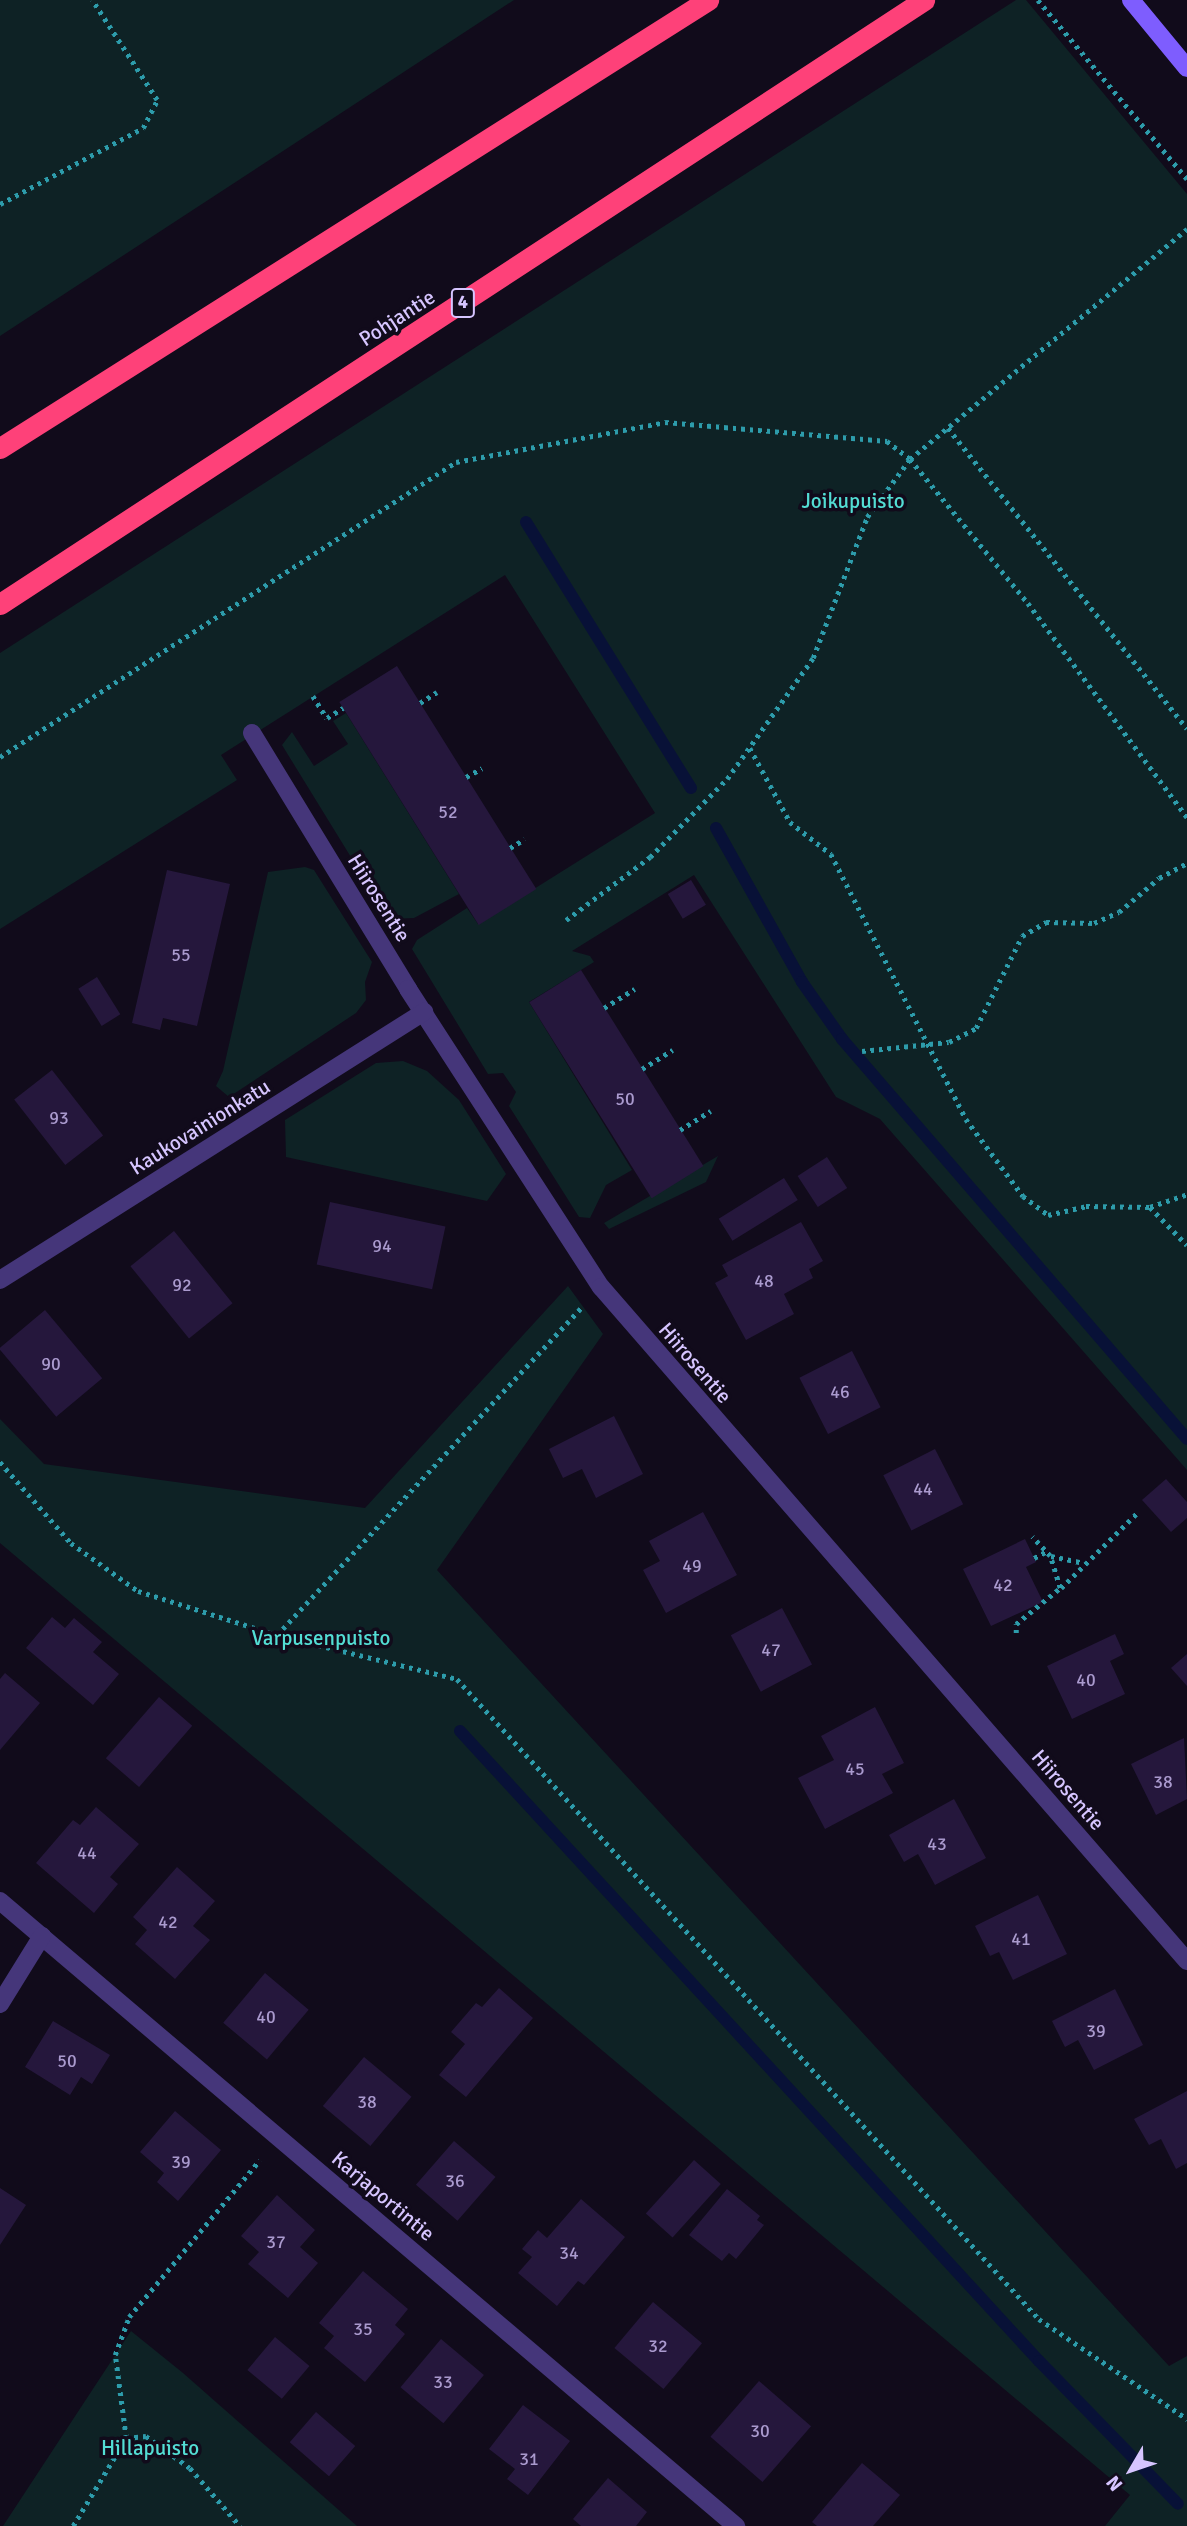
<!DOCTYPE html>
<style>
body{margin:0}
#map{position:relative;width:1187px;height:2526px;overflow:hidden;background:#110b1b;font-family:Signika,sans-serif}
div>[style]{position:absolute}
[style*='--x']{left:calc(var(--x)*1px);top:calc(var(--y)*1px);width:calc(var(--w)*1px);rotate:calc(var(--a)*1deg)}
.green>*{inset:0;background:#0e2225}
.stream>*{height:12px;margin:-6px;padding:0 6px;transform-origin:6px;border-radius:6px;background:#081137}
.building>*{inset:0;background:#25173c;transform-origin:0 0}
.path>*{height:4.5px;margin-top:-2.25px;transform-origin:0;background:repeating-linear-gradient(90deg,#2d9cab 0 3.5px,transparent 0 8.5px)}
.street>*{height:18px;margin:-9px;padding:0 9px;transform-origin:9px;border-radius:9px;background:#45367a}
.secondary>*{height:18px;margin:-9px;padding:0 9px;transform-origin:9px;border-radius:9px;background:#7e5dfe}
.highway>*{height:21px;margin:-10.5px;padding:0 10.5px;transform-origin:10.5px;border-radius:10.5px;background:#fe4179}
span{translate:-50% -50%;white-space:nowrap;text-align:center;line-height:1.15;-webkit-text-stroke:7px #110b1b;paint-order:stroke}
.number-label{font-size:18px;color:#aa9ace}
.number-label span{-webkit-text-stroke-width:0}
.shield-label span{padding:2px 5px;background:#110b1b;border:2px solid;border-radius:5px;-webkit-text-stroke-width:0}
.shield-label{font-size:19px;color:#d6c5ff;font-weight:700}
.street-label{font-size:21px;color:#d6c5ff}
.park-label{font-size:21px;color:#53ddd4}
.north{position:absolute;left:1096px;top:2435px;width:70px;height:70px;-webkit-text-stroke:5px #110b1b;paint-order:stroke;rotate:231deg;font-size:19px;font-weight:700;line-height:28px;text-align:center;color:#d6c5ff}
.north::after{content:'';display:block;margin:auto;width:24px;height:32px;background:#d6c5ff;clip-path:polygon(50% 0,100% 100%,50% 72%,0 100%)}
</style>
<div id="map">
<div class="green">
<i style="clip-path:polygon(0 0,514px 0,0 336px)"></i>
<i style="clip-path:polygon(1016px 0,1026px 0,1187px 194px,1187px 1470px,880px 1119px,836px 1097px,694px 875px,572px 951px,590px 956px,594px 962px,529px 1002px,632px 1170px,606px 1185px,590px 1218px,579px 1217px,509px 1106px,516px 1092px,503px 1073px,488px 1074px,412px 949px,417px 940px,467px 908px,478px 924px,655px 813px,505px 575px,221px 755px,237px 780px,0 929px,0 653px)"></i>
<i style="clip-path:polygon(346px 713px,459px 894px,414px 918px,389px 919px,282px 745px,292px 732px,314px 766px,348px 744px,333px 721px)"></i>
<i style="clip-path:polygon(305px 867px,314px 870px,372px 962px,365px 982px,366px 1000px,356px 1013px,229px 1097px,216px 1086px,223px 1071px,268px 872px)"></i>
<i style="clip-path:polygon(403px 1061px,427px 1071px,459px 1100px,506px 1174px,487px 1201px,286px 1157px,285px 1120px,376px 1063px)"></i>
<i style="clip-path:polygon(718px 1156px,706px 1182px,609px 1229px,604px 1223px)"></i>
<i style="clip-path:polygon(568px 1286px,603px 1334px,437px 1570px,1169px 2366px,1187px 2356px,1187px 2526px,1105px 2526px,1130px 2495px,0 1543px,0 1419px,44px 1464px,365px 1508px)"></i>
<i style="clip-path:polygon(131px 2331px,183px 2373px,357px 2526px,3px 2526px)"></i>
</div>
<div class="stream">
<i style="--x:526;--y:522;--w:313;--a:58.2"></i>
<i style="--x:716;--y:828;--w:176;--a:60.8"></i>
<i style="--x:802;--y:982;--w:70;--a:54.9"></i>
<i style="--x:842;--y:1039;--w:528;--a:49.22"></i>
<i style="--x:460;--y:1731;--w:856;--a:47.42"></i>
<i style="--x:1039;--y:2361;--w:199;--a:45.8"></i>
</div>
<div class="building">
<i style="left:397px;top:666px;width:263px;height:68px;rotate:58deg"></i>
<i style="clip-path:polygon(167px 870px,230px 884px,197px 1026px,163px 1018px,160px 1030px,132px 1023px)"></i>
<i style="left:691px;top:880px;width:29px;height:27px;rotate:59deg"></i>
<i style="left:581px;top:970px;width:231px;height:61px;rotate:58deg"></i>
<i style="left:97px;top:977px;width:44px;height:22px;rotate:58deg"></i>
<i style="left:52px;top:1070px;width:83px;height:48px;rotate:52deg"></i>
<i style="left:827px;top:1157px;width:37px;height:35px;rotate:57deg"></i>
<i style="left:784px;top:1178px;width:26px;height:77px;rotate:58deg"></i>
<i style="left:330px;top:1202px;width:118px;height:64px;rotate:12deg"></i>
<i style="clip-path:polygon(801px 1222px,823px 1261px,809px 1269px,813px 1278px,784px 1294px,794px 1314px,746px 1340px,715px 1283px,728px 1276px,722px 1265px)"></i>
<i style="left:174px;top:1231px;width:93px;height:56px;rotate:51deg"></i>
<i style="left:45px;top:1310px;width:89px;height:60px;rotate:50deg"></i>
<i style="left:852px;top:1351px;width:63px;height:59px;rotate:63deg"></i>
<i style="clip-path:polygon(614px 1416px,643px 1474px,596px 1498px,582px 1469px,563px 1478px,549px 1449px)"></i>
<i style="left:935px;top:1449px;width:62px;height:58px;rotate:63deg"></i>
<i style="clip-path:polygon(1166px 1479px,1187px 1502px,1187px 1518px,1171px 1532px,1142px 1500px)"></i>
<i style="clip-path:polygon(703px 1512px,737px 1575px,666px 1613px,643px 1570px,660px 1561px,649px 1541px)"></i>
<i style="clip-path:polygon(1025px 1539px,1036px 1562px,1026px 1567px,1043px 1602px,991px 1626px,963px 1569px)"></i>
<i style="left:782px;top:1608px;width:64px;height:58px;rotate:62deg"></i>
<i style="clip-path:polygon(52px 1617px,65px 1628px,74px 1618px,102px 1642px,93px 1652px,119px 1674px,93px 1705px,26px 1648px)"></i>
<i style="clip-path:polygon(1115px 1634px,1124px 1654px,1110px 1661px,1125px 1694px,1072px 1719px,1047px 1666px)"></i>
<i style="clip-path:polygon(1187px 1654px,1187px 1686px,1171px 1668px)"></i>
<i style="clip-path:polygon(5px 1673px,40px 1703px,0 1750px,0 1679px)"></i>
<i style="left:159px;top:1697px;width:44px;height:81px;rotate:41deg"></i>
<i style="clip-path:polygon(875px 1707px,904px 1763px,882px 1774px,893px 1793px,825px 1829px,798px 1778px,834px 1760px,821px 1736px)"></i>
<i style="clip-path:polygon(1184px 1738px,1187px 1799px,1156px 1815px,1131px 1764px)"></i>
<i style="clip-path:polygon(954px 1799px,986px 1858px,935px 1885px,918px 1854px,904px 1862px,889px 1835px)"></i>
<i style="clip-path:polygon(96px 1807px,139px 1844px,110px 1877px,118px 1884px,94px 1913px,36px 1863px,73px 1820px,80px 1825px)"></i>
<i style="clip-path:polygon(177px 1867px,215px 1901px,193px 1926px,210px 1940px,175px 1979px,135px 1944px,147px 1930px,133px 1917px)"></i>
<i style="clip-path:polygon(1038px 1895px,1067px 1954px,1013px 1980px,999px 1952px,990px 1956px,975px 1926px)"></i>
<i style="left:265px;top:1973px;width:57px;height:65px;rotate:40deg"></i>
<i style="clip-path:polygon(499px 1988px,533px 2018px,466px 2097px,439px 2075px,465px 2044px,451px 2032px,476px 2003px,482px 2007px)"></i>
<i style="clip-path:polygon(1115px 1989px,1143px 2045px,1094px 2070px,1078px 2040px,1065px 2047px,1052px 2021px)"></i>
<i style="clip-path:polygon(53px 2021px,110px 2055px,92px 2084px,81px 2077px,70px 2095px,25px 2067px)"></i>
<i style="left:364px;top:2057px;width:62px;height:64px;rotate:40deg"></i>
<i style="clip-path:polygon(1187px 2091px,1187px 2163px,1176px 2169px,1161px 2139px,1149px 2145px,1134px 2119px)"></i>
<i style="clip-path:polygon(175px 2111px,221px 2150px,178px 2201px,157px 2182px,164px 2173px,140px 2152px)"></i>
<i style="left:454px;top:2141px;width:55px;height:58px;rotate:41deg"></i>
<i style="left:694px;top:2160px;width:36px;height:72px;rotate:42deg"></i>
<i style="clip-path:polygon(0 2188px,26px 2205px,0 2245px)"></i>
<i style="clip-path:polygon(727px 2189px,760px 2216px,757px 2220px,764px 2225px,736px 2259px,729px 2253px,722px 2261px,689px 2235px)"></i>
<i style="clip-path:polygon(277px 2195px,315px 2230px,300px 2247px,318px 2263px,288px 2298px,248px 2264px,259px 2252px,241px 2236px)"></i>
<i style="clip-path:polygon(581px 2199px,625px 2237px,584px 2285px,578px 2281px,557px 2306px,518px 2273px,532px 2257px,522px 2249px,538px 2230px,547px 2238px)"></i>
<i style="clip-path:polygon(363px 2271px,408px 2309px,395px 2325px,405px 2334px,365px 2382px,324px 2348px,334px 2336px,319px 2323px)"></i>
<i style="left:653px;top:2302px;width:64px;height:60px;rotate:40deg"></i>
<i style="left:275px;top:2337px;width:45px;height:43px;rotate:40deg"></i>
<i style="left:441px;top:2339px;width:56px;height:63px;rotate:40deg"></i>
<i style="left:759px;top:2381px;width:69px;height:74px;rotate:41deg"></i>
<i style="clip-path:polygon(523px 2405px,570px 2441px,528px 2495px,507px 2479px,515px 2469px,489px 2449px)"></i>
<i style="left:316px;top:2412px;width:52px;height:40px;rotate:41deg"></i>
<i style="clip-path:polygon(862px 2463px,900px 2495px,873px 2526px,817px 2526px,812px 2522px)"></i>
<i style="clip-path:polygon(608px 2478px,647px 2512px,636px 2526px,581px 2526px,573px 2519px)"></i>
</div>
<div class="path">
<i style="--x:1038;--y:0;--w:233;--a:50.2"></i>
<i style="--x:0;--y:204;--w:162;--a:-28"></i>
<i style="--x:143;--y:128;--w:31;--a:-63"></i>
<i style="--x:157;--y:100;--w:119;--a:-123"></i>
<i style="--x:948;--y:428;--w:384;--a:51.5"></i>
<i style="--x:313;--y:696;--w:26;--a:58"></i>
<i style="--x:327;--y:718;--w:19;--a:-32"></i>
<i style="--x:420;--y:703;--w:20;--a:-33"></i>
<i style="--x:750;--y:748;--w:84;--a:61.6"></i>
<i style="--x:790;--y:822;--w:52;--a:38"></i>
<i style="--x:831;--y:854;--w:297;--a:63"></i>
<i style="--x:966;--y:1119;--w:96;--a:53.5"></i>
<i style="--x:1023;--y:1196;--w:31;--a:37"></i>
<i style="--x:1048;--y:1215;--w:39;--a:-13"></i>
<i style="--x:1086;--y:1206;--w:64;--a:0.9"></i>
<i style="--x:1150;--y:1207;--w:39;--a:-19"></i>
<i style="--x:0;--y:757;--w:543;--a:-32.9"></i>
<i style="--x:456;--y:462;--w:213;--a:-10.8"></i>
<i style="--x:665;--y:422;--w:223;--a:4.9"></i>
<i style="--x:887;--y:441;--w:29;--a:38"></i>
<i style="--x:910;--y:459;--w:186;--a:50.7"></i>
<i style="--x:1028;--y:603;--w:267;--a:53.4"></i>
<i style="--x:466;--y:777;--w:18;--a:-29"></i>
<i style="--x:510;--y:848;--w:17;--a:-31"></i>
<i style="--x:566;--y:920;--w:105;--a:-36.9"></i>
<i style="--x:650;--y:857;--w:110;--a:-45.4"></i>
<i style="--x:727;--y:779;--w:148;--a:-54.6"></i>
<i style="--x:813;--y:658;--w:151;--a:-69"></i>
<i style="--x:867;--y:517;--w:72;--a:-53.4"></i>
<i style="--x:910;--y:459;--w:360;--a:-39.7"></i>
<i style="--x:604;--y:1008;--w:36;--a:-32"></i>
<i style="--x:862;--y:1051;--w:87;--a:-5.9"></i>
<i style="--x:949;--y:1042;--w:30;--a:-27"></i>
<i style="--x:976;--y:1028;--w:103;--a:-63.4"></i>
<i style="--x:1022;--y:936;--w:28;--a:-30"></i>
<i style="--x:1046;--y:922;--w:48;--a:1.2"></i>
<i style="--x:1094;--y:923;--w:27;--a:-24"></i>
<i style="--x:1119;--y:912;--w:52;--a:-40.4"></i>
<i style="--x:1159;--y:878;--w:32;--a:-28"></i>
<i style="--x:642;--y:1069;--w:36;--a:-32"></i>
<i style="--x:680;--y:1130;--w:36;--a:-32"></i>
<i style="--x:1150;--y:1207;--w:53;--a:45.8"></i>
<i style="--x:0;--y:1462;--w:108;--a:48.8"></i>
<i style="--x:71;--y:1543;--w:82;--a:35.6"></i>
<i style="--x:138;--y:1591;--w:146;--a:17.6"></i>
<i style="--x:277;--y:1635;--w:185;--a:13.7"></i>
<i style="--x:457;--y:1679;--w:865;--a:47.72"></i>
<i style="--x:1039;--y:2319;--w:179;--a:34"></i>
<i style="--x:1051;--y:1556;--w:34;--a:12"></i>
<i style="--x:1034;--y:1558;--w:15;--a:-28"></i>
<i style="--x:1061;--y:1588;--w:107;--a:-44.6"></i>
<i style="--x:1016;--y:1633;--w:9;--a:-90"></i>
<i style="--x:1016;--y:1624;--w:57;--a:-39.3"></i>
<i style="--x:1060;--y:1588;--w:34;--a:-107"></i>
<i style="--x:1050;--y:1556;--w:26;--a:-133"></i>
<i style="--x:277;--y:1635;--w:446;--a:-47.1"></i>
<i style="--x:126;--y:2438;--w:84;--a:-97.5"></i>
<i style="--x:115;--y:2355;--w:40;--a:-69.8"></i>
<i style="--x:129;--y:2317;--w:204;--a:-50.2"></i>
<i style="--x:73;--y:2526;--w:103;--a:-58.9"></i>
<i style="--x:126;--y:2438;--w:20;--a:-6"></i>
<i style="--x:146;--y:2436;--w:54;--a:36"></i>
<i style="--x:190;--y:2468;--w:77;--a:49.2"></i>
</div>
<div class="street">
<i style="--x:252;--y:733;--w:300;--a:58.6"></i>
<i style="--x:408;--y:989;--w:355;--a:57.1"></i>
<i style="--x:601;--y:1287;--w:893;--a:49"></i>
<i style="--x:0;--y:1280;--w:502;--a:-32.3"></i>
<i style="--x:0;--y:1901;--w:966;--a:40.34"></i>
<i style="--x:0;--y:2004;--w:80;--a:-58.3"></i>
</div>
<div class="secondary">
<i style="--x:1131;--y:0;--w:88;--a:50.5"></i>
</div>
<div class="highway">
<i style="--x:0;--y:448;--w:838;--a:-32.32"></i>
<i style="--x:0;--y:604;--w:1104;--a:-33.17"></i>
</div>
<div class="number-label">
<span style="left:448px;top:812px">52</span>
<span style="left:181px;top:955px">55</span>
<span style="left:625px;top:1099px">50</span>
<span style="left:59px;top:1118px">93</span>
<span style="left:382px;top:1246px">94</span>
<span style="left:764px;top:1281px">48</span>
<span style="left:182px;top:1285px">92</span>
<span style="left:51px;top:1364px">90</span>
<span style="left:840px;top:1392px">46</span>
<span style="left:923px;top:1489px">44</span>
<span style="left:692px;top:1566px">49</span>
<span style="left:1003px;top:1585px">42</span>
<span style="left:771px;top:1650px">47</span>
<span style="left:1086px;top:1680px">40</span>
<span style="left:855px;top:1769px">45</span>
<span style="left:1163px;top:1782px">38</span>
<span style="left:937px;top:1844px">43</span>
<span style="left:87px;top:1853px">44</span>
<span style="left:168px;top:1922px">42</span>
<span style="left:1021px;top:1939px">41</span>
<span style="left:266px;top:2017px">40</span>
<span style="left:1096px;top:2031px">39</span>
<span style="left:67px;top:2061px">50</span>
<span style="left:367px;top:2102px">38</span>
<span style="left:181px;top:2162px">39</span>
<span style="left:455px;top:2181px">36</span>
<span style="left:276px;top:2242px">37</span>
<span style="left:569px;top:2253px">34</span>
<span style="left:363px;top:2329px">35</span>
<span style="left:658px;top:2346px">32</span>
<span style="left:443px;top:2382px">33</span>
<span style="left:760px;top:2431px">30</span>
<span style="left:529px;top:2459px">31</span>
</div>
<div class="shield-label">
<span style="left:463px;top:303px">4</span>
</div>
<div class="street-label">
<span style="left:397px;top:318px;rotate:-33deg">Pohjantie</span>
<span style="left:379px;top:898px;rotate:58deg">Hiirosentie</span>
<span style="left:200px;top:1127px;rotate:-32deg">Kaukovainionkatu</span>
<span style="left:695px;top:1363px;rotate:49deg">Hiirosentie</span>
<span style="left:1068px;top:1790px;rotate:49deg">Hiirosentie</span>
<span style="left:383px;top:2196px;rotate:40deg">Karjaportintie</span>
</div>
<div class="park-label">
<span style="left:853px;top:501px">Joikupuisto</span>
<span style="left:321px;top:1638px">Varpusenpuisto</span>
<span style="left:150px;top:2448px">Hillapuisto</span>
</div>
<div class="north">N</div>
</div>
